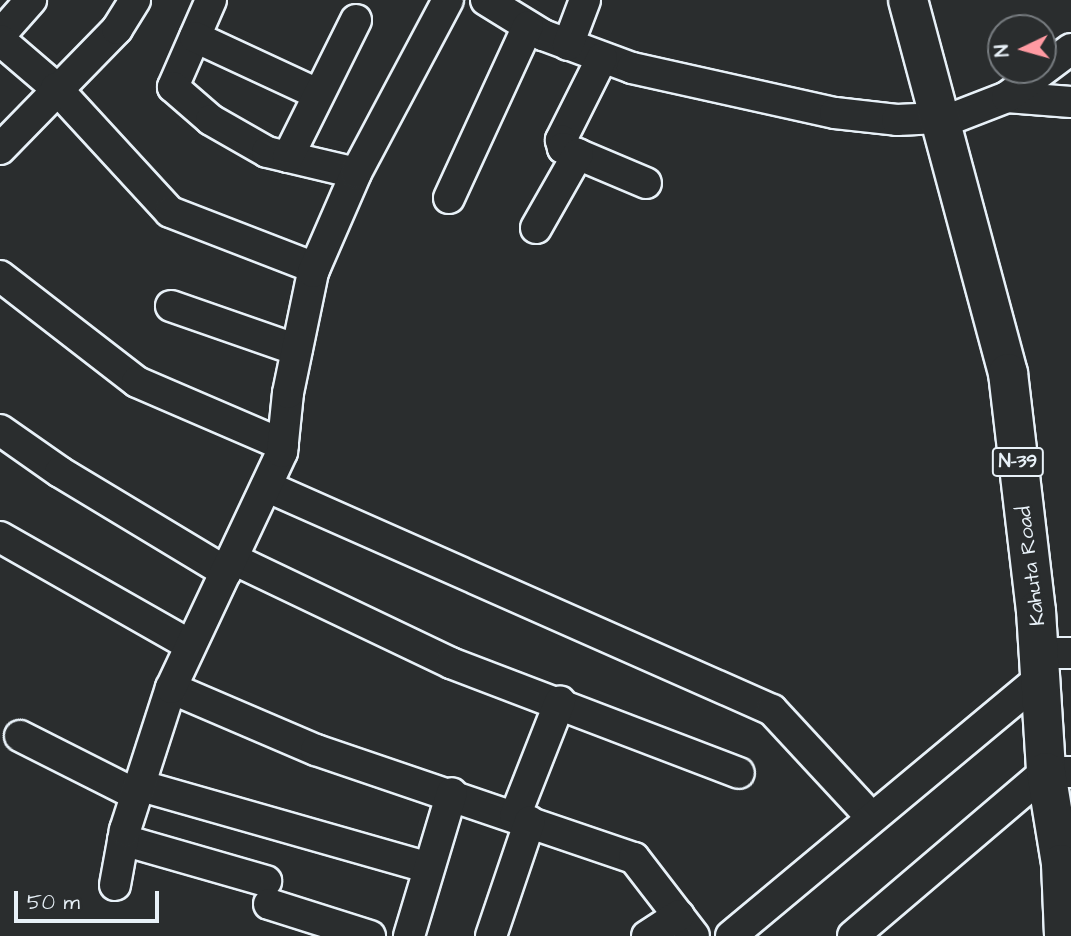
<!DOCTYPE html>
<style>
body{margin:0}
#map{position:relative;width:1071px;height:936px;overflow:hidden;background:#2a2d2e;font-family:"Architects Daughter",sans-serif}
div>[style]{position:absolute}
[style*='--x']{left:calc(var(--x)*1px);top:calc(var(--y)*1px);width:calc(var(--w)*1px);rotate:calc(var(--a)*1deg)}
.roads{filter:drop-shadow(2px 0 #e8f1f8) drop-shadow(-2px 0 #e8f1f8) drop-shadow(0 2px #e8f1f8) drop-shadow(0 -2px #e8f1f8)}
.minor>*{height:30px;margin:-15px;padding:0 15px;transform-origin:15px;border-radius:15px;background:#2a2d2e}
.highway>*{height:38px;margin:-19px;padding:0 19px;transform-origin:19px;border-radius:19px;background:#2a2d2e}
span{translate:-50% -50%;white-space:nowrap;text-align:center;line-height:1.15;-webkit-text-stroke:5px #2a2d2e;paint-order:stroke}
.shield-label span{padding:2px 5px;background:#2a2d2e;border:2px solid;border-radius:5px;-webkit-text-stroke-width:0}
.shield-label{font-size:19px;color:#e8f1f8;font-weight:700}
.street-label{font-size:21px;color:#e8f1f8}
.north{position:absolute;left:987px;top:14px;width:70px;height:70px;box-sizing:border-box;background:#2a2d2e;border:2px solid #767b7f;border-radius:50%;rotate:265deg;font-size:19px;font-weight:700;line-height:28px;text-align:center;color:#e8f1f8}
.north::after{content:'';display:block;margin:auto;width:24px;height:32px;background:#ff9aa2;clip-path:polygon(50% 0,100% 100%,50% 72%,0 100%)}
.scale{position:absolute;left:14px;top:891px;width:145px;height:32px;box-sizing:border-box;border:4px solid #e8f1f8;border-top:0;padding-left:9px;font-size:21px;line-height:24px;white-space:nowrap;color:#e8f1f8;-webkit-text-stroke:5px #2a2d2e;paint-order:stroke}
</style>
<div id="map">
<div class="roads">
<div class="minor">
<i style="--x:211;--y:0;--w:95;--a:113.6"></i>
<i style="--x:173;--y:87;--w:50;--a:41"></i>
<i style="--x:211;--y:120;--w:64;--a:29.7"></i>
<i style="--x:267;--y:152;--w:91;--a:13.3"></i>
<i style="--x:486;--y:0;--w:67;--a:31.6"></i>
<i style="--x:543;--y:35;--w:95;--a:20.3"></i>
<i style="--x:632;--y:68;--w:208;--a:12.5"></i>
<i style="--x:835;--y:113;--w:62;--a:6.4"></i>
<i style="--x:897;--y:120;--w:42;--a:-2.7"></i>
<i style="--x:0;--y:35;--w:47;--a:-48.5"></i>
<i style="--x:195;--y:37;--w:136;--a:24.9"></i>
<i style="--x:0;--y:40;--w:74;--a:40.6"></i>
<i style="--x:56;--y:88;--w:168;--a:47.4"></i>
<i style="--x:170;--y:212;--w:155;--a:21.1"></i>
<i style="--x:568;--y:45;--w:48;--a:-69.3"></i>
<i style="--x:602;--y:58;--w:92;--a:116.6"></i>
<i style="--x:561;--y:140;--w:8;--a:76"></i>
<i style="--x:563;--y:148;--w:90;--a:22.9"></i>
<i style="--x:1007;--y:97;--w:64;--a:4.5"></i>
<i style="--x:940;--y:123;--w:72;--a:-21.2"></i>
<i style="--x:1007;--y:97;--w:80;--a:-36.9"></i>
<i style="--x:0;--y:149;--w:168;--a:-45.7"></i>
<i style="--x:117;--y:29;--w:34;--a:-58"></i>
<i style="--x:288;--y:157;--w:153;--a:-63.6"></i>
<i style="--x:449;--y:198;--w:189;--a:-65.3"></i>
<i style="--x:536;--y:228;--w:85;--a:-60.4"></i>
<i style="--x:0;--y:276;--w:173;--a:37.7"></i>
<i style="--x:137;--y:382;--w:159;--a:23.3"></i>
<i style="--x:171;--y:306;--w:133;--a:19.2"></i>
<i style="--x:0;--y:430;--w:73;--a:35"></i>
<i style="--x:60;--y:472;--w:194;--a:31.1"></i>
<i style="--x:268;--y:487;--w:551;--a:23.87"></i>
<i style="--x:772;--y:710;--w:146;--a:47.2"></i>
<i style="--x:0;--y:537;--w:216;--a:29.6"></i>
<i style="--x:233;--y:559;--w:242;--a:25.5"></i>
<i style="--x:451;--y:663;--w:308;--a:20.9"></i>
<i style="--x:1040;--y:653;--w:31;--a:0"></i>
<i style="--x:171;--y:688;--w:158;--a:23.2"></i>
<i style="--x:316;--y:750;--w:336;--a:18.8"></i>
<i style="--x:634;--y:858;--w:98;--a:52.4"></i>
<i style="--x:20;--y:736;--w:129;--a:26.8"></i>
<i style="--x:138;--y:785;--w:299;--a:15.9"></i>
<i style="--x:515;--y:816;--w:123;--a:-68.5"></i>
<i style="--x:123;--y:840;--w:149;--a:16"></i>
<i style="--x:115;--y:885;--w:56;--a:-79.7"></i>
<i style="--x:125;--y:830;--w:149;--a:-72.1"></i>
<i style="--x:171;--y:688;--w:261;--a:-64.8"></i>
<i style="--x:282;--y:452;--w:59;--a:-84.2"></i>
<i style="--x:288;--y:393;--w:124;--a:-78.3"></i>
<i style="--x:313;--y:272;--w:108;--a:-66.5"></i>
<i style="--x:356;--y:173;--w:196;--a:-62"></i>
<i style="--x:269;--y:904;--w:106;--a:17.6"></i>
<i style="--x:409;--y:936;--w:149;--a:-73.3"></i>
<i style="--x:491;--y:936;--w:121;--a:-71.3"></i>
<i style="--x:647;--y:936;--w:38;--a:-33"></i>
<i style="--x:731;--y:936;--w:405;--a:-39.8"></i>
<i style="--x:853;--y:936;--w:253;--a:-40.4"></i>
<i style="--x:1046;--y:772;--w:25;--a:0"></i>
</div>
<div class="highway">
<i style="--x:908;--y:0;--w:386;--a:75"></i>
<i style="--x:1008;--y:373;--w:240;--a:83.3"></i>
<i style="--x:1036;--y:611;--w:161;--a:86.4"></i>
<i style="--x:1046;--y:772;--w:93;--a:80.7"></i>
<i style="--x:1061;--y:864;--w:72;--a:87.6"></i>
</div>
</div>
<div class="shield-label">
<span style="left:1018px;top:462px">N-39</span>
</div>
<div class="street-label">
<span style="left:1031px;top:566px;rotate:-97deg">Kahuta Road</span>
</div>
<div class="north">N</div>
<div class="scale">50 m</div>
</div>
